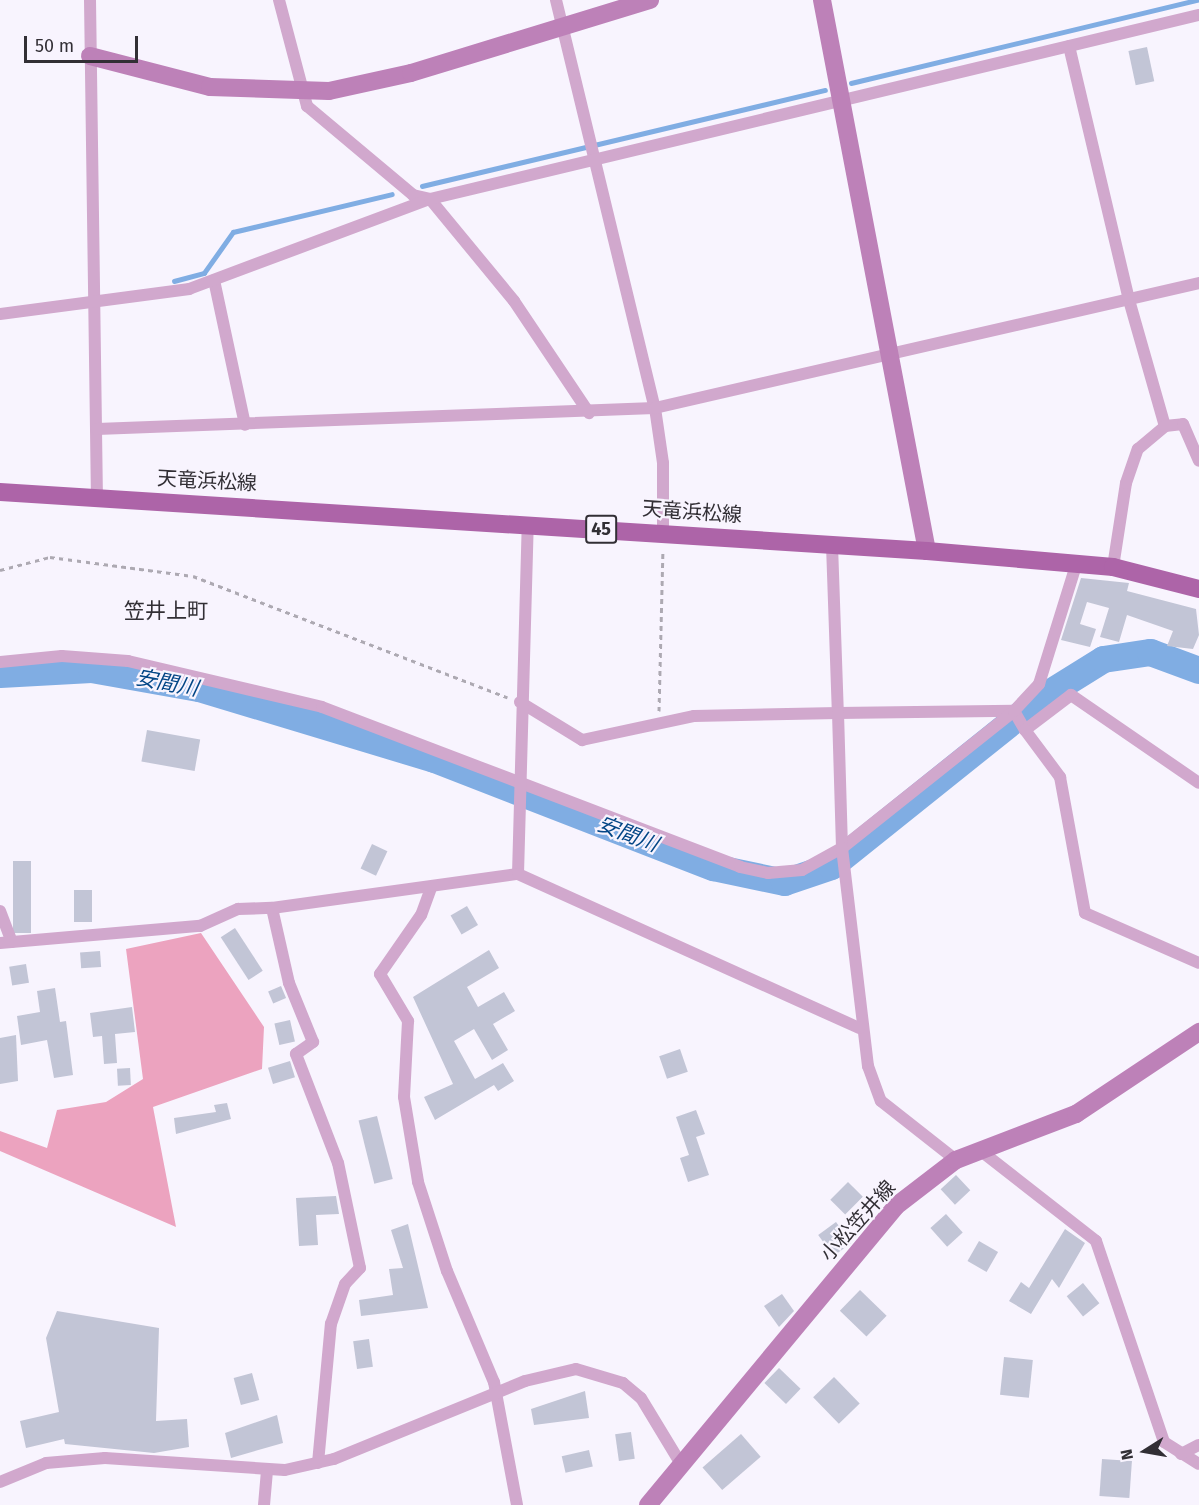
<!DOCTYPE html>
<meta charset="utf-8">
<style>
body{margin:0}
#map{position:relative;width:1199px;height:1505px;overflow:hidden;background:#f8f4fe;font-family:"Fira Sans","Noto Sans JP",sans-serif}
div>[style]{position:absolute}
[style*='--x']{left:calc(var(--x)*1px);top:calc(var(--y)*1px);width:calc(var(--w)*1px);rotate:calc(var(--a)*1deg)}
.forest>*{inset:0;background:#eca3bf}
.stream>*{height:4.5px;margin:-2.25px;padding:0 2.25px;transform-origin:2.25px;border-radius:2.25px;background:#80ade3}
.river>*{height:27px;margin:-13.5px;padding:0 13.5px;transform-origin:13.5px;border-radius:13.5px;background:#80ade3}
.building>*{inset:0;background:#c2c5d6;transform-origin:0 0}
.path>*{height:3px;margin-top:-1.5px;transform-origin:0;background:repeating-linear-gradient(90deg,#ada9b2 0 4.5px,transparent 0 9px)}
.street>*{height:12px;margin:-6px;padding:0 6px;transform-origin:6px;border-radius:6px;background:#d1a8cd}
.secondary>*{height:18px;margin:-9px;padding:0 9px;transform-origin:9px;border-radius:9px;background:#bd81b8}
.primary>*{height:18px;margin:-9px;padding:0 9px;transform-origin:9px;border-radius:9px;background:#ad64a8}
span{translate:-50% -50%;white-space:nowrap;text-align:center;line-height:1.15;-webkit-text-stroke:4.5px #f8f4fe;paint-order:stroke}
.shield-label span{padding:2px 4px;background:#f8f4fe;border:2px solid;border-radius:4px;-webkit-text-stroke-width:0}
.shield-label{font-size:18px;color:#322f35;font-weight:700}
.street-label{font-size:20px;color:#322f35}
.neighbourhood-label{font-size:21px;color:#322f35}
.water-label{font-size:21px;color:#034686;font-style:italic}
.north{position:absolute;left:1115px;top:1421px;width:60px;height:60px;-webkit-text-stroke:4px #f8f4fe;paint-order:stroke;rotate:259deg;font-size:16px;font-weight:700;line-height:24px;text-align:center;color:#322f35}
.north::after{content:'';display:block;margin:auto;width:21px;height:27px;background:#322f35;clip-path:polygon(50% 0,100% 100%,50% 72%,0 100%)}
.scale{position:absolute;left:24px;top:36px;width:114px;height:27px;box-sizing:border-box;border:3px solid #322f35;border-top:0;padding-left:8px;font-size:18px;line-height:21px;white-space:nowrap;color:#322f35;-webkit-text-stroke:4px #f8f4fe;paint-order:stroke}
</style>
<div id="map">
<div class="forest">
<i style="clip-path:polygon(201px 933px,264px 1027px,262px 1069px,153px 1107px,176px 1227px,0 1151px,0 1131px,47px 1148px,57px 1110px,106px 1102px,143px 1079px,126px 949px)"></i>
</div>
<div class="stream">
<i style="--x:851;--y:83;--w:357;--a:-13.5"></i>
<i style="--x:422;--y:186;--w:414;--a:-13.4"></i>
<i style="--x:174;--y:281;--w:31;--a:-15"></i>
<i style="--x:204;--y:273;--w:50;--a:-54.7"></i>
<i style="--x:233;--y:232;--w:163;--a:-13.4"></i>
</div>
<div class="river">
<i style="--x:0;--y:674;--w:91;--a:-3.1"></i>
<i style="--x:91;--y:669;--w:110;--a:10"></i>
<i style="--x:199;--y:688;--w:245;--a:16.8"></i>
<i style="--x:434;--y:759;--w:299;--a:21.2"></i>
<i style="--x:713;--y:867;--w:73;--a:11.9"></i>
<i style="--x:784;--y:882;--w:50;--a:-18.8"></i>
<i style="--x:831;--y:866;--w:270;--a:-38.7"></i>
<i style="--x:1042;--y:697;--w:72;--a:-31.9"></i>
<i style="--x:1103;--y:659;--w:48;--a:-8.5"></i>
<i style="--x:1150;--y:652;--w:52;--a:20.2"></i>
</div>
<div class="building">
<i style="left:1147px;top:47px;width:35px;height:19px;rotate:78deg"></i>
<i style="clip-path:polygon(1081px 578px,1129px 583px,1127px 591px,1196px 609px,1199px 635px,1193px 649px,1167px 646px,1173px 631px,1127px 615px,1119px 642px,1100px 637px,1109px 608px,1087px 602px,1080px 624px,1096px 629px,1090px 647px,1061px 640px)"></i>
<i style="left:147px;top:730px;width:54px;height:32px;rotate:10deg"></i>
<i style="left:372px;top:844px;width:17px;height:27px;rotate:25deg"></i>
<i style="left:13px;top:861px;width:18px;height:72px"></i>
<i style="left:74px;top:890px;width:18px;height:32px"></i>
<i style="left:467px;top:906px;width:22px;height:19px;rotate:60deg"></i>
<i style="left:235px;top:928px;width:51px;height:17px;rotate:57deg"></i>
<i style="clip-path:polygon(489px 950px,499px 968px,467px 987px,478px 1007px,504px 992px,515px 1011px,493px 1024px,508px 1050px,492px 1060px,474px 1029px,454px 1041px,475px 1079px,503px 1063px,514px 1081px,498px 1091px,494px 1085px,435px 1120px,424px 1097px,453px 1084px,413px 997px)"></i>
<i style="left:100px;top:951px;width:16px;height:20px;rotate:86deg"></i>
<i style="left:26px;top:964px;width:19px;height:17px;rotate:81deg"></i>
<i style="left:281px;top:986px;width:13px;height:14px;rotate:67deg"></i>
<i style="clip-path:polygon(55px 988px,60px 1022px,66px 1021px,73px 1075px,54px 1078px,47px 1040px,21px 1045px,17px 1016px,40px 1012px,37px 991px)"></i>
<i style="clip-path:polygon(132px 1007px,135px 1032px,115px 1034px,117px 1063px,104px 1064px,102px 1036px,93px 1037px,90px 1013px)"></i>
<i style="left:290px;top:1020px;width:22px;height:16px;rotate:77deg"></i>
<i style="clip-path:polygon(16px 1035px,18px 1081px,0 1084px,0 1038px)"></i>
<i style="left:680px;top:1049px;width:24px;height:22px;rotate:71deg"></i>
<i style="left:290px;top:1061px;width:17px;height:23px;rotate:73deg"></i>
<i style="left:130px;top:1068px;width:17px;height:13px;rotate:87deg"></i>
<i style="clip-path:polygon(227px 1103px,231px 1119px,176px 1134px,174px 1118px,216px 1112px,214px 1105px)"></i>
<i style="clip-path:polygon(696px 1110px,705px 1134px,696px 1137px,709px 1175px,688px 1182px,680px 1158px,689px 1155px,676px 1117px)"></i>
<i style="left:377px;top:1116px;width:65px;height:19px;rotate:76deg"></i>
<i style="left:956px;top:1175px;width:21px;height:21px;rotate:47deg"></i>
<i style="left:848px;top:1182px;width:21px;height:25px;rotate:45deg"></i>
<i style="clip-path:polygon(336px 1196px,339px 1214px,316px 1215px,318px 1245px,299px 1246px,296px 1198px)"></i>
<i style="left:946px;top:1214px;width:25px;height:21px;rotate:48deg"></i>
<i style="left:836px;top:1222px;width:26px;height:22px;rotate:54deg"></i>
<i style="clip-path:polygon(408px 1224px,428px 1308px,361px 1316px,359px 1300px,393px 1295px,389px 1269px,403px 1268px,391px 1230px)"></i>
<i style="clip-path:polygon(1065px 1229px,1085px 1243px,1059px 1288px,1052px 1279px,1031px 1314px,1009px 1301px,1021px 1282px,1029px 1288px)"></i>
<i style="left:979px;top:1241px;width:22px;height:23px;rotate:30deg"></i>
<i style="left:1083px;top:1283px;width:26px;height:21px;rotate:51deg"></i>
<i style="left:860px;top:1290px;width:37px;height:29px;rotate:44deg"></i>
<i style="clip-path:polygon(782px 1294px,794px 1311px,779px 1327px,764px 1306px)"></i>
<i style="clip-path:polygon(57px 1311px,159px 1328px,156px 1421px,187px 1419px,189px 1447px,154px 1453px,65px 1444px,64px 1439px,26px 1448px,20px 1421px,59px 1412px,46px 1338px)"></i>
<i style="left:369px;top:1339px;width:28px;height:16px;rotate:82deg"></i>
<i style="left:1004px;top:1357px;width:29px;height:38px;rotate:6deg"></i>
<i style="left:779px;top:1368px;width:30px;height:21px;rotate:44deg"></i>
<i style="left:252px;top:1373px;width:28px;height:19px;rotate:75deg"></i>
<i style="left:834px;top:1377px;width:37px;height:29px;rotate:46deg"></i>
<i style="clip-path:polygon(585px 1391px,589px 1418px,534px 1425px,531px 1409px)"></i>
<i style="clip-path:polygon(277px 1415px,283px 1443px,231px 1458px,225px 1433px)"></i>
<i style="left:631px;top:1432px;width:27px;height:16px;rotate:82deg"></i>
<i style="left:741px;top:1434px;width:30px;height:51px;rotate:49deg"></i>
<i style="left:589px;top:1450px;width:17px;height:28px;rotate:77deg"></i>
<i style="left:1102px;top:1459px;width:30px;height:37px;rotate:4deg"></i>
</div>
<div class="path">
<i style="--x:0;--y:570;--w:52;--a:-14.6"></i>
<i style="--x:50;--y:557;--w:144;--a:7.6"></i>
<i style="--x:193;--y:576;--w:337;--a:21.1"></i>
<i style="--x:659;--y:711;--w:161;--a:-88.6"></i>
</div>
<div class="street">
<i style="--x:90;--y:0;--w:497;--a:89.2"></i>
<i style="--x:279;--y:0;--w:110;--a:75.2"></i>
<i style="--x:307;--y:106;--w:138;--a:40"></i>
<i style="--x:413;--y:195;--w:17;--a:13"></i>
<i style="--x:430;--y:199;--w:132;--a:50.5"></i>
<i style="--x:514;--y:301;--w:135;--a:56.2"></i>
<i style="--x:556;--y:0;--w:420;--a:76.4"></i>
<i style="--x:655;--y:408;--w:56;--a:81.7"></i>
<i style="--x:663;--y:463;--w:69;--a:90"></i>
<i style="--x:1069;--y:46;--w:261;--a:76.7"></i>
<i style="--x:1129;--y:300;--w:131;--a:74.1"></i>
<i style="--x:214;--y:280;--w:148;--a:77.9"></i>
<i style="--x:0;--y:314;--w:191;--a:-7.5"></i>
<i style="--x:189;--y:289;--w:257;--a:-20.5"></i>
<i style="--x:430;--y:199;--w:791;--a:-13.46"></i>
<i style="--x:97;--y:429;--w:558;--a:-2.16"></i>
<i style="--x:655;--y:408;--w:558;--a:-12.94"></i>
<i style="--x:832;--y:545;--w:168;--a:88"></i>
<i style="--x:838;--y:713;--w:176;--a:-0.7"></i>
<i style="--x:1014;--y:711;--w:22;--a:60"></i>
<i style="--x:1025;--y:730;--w:58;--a:-37.3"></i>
<i style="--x:1071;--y:695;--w:155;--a:34.5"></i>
<i style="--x:1113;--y:567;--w:85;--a:-81.2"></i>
<i style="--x:1126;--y:483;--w:36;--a:-71"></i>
<i style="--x:1138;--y:449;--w:35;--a:-40"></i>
<i style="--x:1165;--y:426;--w:18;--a:-6"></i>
<i style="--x:1183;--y:424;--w:40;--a:66.6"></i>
<i style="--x:0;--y:662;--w:62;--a:-5.5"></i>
<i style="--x:62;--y:656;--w:66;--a:4.3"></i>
<i style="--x:128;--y:661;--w:199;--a:13.3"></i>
<i style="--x:322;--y:707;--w:448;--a:20.9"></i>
<i style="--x:740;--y:867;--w:29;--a:12"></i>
<i style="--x:768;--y:873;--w:34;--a:-5"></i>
<i style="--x:802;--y:870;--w:46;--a:-28.8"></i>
<i style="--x:842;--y:848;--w:220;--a:-38.5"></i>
<i style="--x:1014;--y:711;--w:37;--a:-47"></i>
<i style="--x:1039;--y:684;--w:125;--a:-72.7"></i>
<i style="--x:520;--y:702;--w:73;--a:31.5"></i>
<i style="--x:582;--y:740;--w:115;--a:-12.1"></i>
<i style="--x:694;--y:716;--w:144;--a:-1.2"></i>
<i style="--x:838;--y:713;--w:135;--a:88.3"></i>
<i style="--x:842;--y:848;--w:220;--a:83.2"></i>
<i style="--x:868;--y:1066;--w:37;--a:70"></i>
<i style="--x:881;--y:1101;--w:95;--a:38.2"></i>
<i style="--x:1025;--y:730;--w:59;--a:53.3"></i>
<i style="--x:1060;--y:777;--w:138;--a:79.6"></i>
<i style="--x:1085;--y:913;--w:124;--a:23.7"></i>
<i style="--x:518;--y:874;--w:349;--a:-88.4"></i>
<i style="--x:431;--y:888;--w:29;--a:110"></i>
<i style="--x:421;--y:915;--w:72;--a:124.8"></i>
<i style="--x:380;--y:974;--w:55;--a:59.2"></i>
<i style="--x:408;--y:1021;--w:76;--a:93"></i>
<i style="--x:404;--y:1097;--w:86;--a:80.6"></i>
<i style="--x:418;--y:1182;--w:94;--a:72"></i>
<i style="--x:447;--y:1271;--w:121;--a:67.1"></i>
<i style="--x:494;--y:1382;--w:125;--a:79.4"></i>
<i style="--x:0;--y:911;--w:33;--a:69"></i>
<i style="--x:0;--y:943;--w:201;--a:-4.9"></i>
<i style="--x:200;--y:926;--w:42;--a:-24.1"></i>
<i style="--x:238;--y:909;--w:34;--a:-2"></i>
<i style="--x:981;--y:1151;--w:146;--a:38"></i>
<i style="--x:1096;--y:1241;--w:212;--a:71.3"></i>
<i style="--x:1164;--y:1442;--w:41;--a:32.2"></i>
<i style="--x:1181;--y:1454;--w:20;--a:-27"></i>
<i style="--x:318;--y:1463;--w:140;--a:-84.7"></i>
<i style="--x:331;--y:1324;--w:42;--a:-70.7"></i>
<i style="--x:345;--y:1284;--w:22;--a:-47"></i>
<i style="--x:360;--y:1268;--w:107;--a:-101.8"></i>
<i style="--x:338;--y:1163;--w:117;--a:-111.1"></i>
<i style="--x:296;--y:1054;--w:21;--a:-35"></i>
<i style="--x:313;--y:1042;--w:64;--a:-112.1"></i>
<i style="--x:289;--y:983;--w:77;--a:-102.8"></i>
<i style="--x:272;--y:908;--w:248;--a:-7.9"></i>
<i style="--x:518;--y:874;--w:374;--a:24.3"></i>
<i style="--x:0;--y:1482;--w:50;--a:-22.4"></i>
<i style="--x:46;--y:1463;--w:59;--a:-4.8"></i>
<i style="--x:105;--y:1458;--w:180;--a:3.8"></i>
<i style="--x:285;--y:1470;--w:50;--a:-12.7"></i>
<i style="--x:334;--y:1459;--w:206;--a:-22.2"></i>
<i style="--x:525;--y:1381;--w:52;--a:-13.2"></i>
<i style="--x:576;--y:1369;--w:49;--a:16.6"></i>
<i style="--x:623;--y:1383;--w:23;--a:40"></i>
<i style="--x:641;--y:1398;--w:77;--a:58.8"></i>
<i style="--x:264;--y:1505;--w:36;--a:-85"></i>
</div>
<div class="secondary">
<i style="--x:822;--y:0;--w:561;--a:79.21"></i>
<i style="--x:90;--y:56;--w:124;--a:14.5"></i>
<i style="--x:210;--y:87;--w:119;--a:1.9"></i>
<i style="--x:329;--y:91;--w:84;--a:-12.4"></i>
<i style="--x:411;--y:73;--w:250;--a:-17"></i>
<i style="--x:648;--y:1505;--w:388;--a:-50.3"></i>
<i style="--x:896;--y:1206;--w:76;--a:-37.5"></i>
<i style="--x:956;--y:1160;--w:129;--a:-21"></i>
<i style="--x:1076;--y:1114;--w:148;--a:-33.7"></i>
</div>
<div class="primary">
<i style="--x:0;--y:492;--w:929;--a:3.64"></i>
<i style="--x:927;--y:551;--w:187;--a:4.9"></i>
<i style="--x:1113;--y:567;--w:89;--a:14.3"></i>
</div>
<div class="shield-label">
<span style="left:601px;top:529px">45</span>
</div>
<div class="street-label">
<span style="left:207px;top:481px;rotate:3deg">天竜浜松線</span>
<span style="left:692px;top:512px;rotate:4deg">天竜浜松線</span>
<span style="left:858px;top:1221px;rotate:-48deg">小松笠井線</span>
</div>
<div class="neighbourhood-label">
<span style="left:166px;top:611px">笠井上町</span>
</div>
<div class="water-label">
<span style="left:167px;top:683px;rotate:11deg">安間川</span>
<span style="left:628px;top:834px;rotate:21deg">安間川</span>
</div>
<div class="north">N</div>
<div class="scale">50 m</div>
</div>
